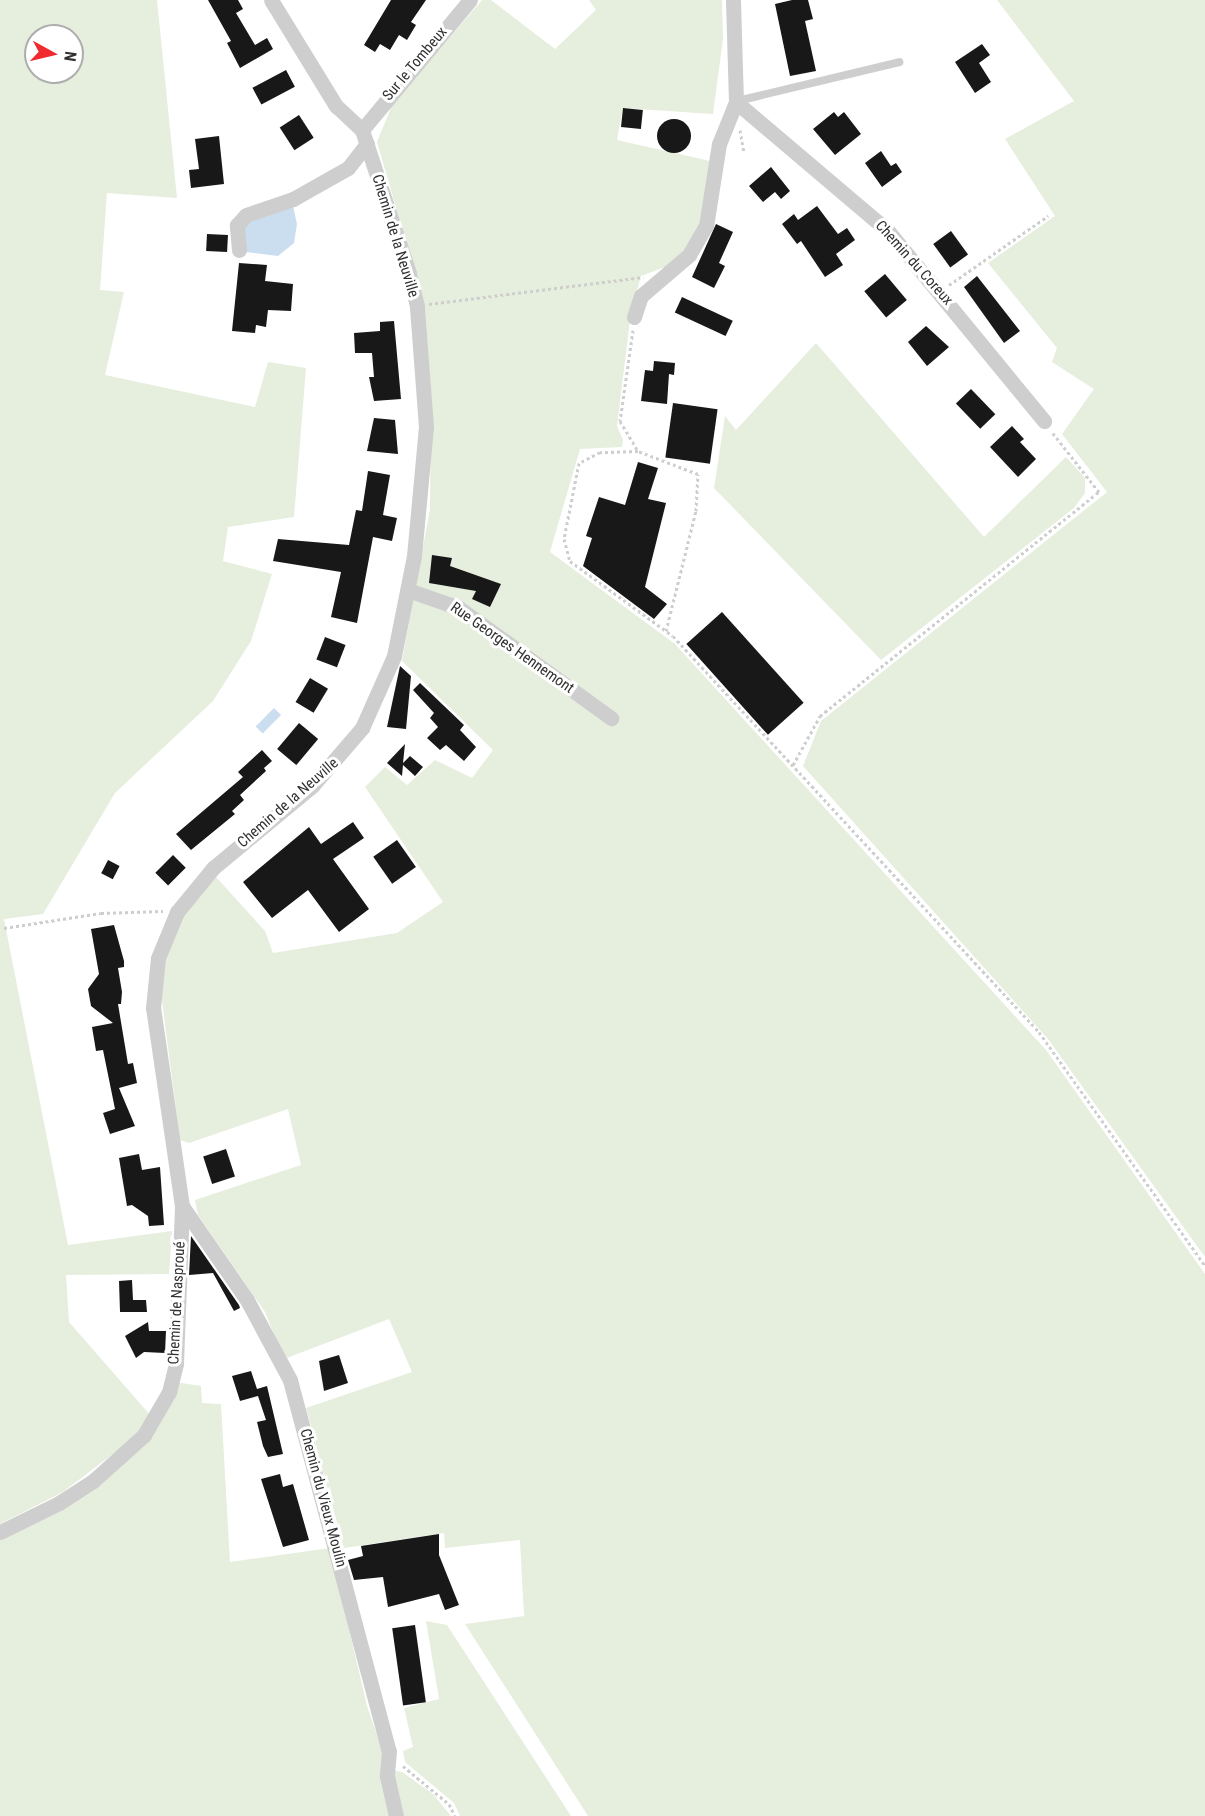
<!DOCTYPE html>
<meta charset="utf-8">
<style>
body{margin:0}
#map{position:relative;width:1205px;height:1816px;overflow:hidden;background:#fff;font-family:"Roboto Condensed",sans-serif}
div>[style]{position:absolute}
[style*='--x']{left:calc(var(--x)*1px);top:calc(var(--y)*1px);width:calc(var(--w)*1px);rotate:calc(var(--a)*1deg)}
.green>*{inset:0;background:#e6eede}
.water>*{inset:0;background:#cadeef;transform-origin:0 0}
.building>*{inset:0;background:#181818;transform-origin:0 0}
.round{border-radius:50%}
.path>*{height:3px;margin-top:-1.5px;transform-origin:0;background:repeating-linear-gradient(90deg,#cecece 0 3px,transparent 0 6px)}
.service>*{height:8px;margin:-4px;padding:0 4px;transform-origin:4px;border-radius:4px;background:#cecece}
.minor>*{height:15px;margin:-7.5px;padding:0 7.5px;transform-origin:7.5px;border-radius:7.5px;background:#cecece}
span{translate:-50% -50%;white-space:nowrap;text-align:center;line-height:1.15;-webkit-text-stroke:6px #fff;paint-order:stroke}
.street-label{font-size:15px;color:#313131}
.north{position:absolute;left:24px;top:24px;width:60px;height:60px;box-sizing:border-box;background:#fff;border:2px solid #adadad;border-radius:50%;rotate:98deg;font-size:16px;font-weight:700;line-height:24px;text-align:center;color:#313131}
.north::after{content:'';display:block;margin:auto;width:21px;height:27px;background:#ef2b30;clip-path:polygon(50% 0,100% 100%,50% 72%,0 100%)}
</style>
<div id="map">
<div class="green">
<i style="clip-path:polygon(evenodd,0 0,157px 0,177px 198px,107px 193px,100px 290px,124px 292px,105px 375px,255px 407px,268px 362px,306px 368px,294px 517px,228px 527px,223px 561px,272px 574px,251px 641px,213px 701px,115px 793px,43px 914px,4px 919px,68px 1245px,172px 1231px,169px 1274px,66px 1275px,69px 1322px,151px 1416px,131px 1440px,63px 1492px,0 1524px,0 0,36px 36px,72px 36px,72px 72px,36px 72px,36px 36px)"></i>
<i style="clip-path:polygon(482px 0,491px 0,555px 49px,596px 10px,589px 0,722px 0,723px 39px,713px 114px,623px 108px,617px 140px,710px 161px,703px 216px,689px 247px,673px 264px,641px 276px,631px 312px,617px 426px,623px 440px,622px 447px,580px 449px,550px 552px,675px 644px,1046px 1050px,1205px 1274px,1205px 1816px,588px 1816px,465px 1624px,524px 1616px,520px 1540px,445px 1548px,444px 1533px,344px 1548px,306px 1408px,412px 1372px,389px 1319px,284px 1359px,265px 1312px,198px 1215px,195px 1200px,301px 1165px,288px 1109px,189px 1143px,180px 1140px,161px 993px,166px 944px,186px 910px,216px 877px,265px 931px,273px 953px,397px 933px,443px 902px,365px 787px,385px 767px,407px 785px,435px 760px,472px 778px,493px 750px,402px 661px,430px 509px,431px 392px,425px 307px,377px 142px,393px 103px)"></i>
<i style="clip-path:polygon(997px 0,1205px 0,1205px 1257px,1048px 1039px,803px 766px,821px 721px,1107px 492px,1062px 434px,1094px 389px,1052px 362px,1057px 348px,988px 263px,1055px 216px,1005px 139px,1074px 101px)"></i>
<i style="clip-path:polygon(816px 343px,984px 537px,1066px 457px,1085px 478px,1085px 493px,1074px 508px,881px 660px,714px 488px,725px 416px,736px 430px)"></i>
<i style="clip-path:polygon(175px 1382px,201px 1386px,202px 1403px,221px 1404px,230px 1562px,330px 1548px,367px 1706px,383px 1753px,390px 1816px,0 1816px,0 1538px,111px 1475px)"></i>
<i style="clip-path:polygon(426px 1621px,447px 1625px,571px 1816px,460px 1816px,454px 1803px,405px 1762px,403px 1751px,413px 1747px,404px 1708px,439px 1699px)"></i>
<i style="clip-path:polygon(391px 1770px,402px 1772px,433px 1794px,451px 1816px,401px 1816px)"></i>
</div>
<div class="water">
<i style="clip-path:polygon(293px 206px,297px 224px,294px 243px,278px 256px,246px 252px,243px 229px,250px 220px)"></i>
<i style="left:274px;top:708px;width:10px;height:26px;rotate:45deg"></i>
</div>
<div class="building">
<i style="clip-path:polygon(208px 0,238px 0,243px 9px,236px 13px,255px 45px,267px 38px,273px 49px,240px 68px,227px 43px,231px 41px)"></i>
<i style="clip-path:polygon(391px 0,426px 0,411px 22px,416px 25px,407px 40px,399px 35px,390px 50px,380px 44px,375px 52px,364px 45px)"></i>
<i style="clip-path:polygon(792px 0,808px 0,813px 19px,805px 21px,816px 71px,790px 76px,775px 4px)"></i>
<i style="clip-path:polygon(982px 44px,990px 55px,979px 63px,991px 82px,975px 93px,955px 62px)"></i>
<i style="left:286px;top:70px;width:19px;height:38px;rotate:62deg"></i>
<i style="left:623px;top:108px;width:20px;height:19px;rotate:6deg"></i>
<i style="clip-path:polygon(834px 112px,838px 117px,844px 112px,861px 134px,835px 155px,813px 129px)"></i>
<i style="left:299px;top:115px;width:27px;height:23px;rotate:57deg"></i>
<i class="round" style="left:657px;top:119px;width:34px;height:34px"></i>
<i style="clip-path:polygon(219px 136px,224px 184px,191px 188px,189px 170px,199px 169px,195px 139px)"></i>
<i style="clip-path:polygon(881px 151px,891px 166px,896px 163px,902px 172px,882px 187px,865px 163px)"></i>
<i style="clip-path:polygon(771px 167px,790px 191px,781px 199px,775px 192px,763px 202px,749px 186px)"></i>
<i style="clip-path:polygon(817px 206px,838px 234px,847px 228px,855px 240px,836px 254px,843px 265px,825px 277px,801px 241px,797px 244px,782px 224px,794px 214px,798px 220px)"></i>
<i style="clip-path:polygon(716px 224px,733px 232px,719px 263px,725px 266px,714px 288px,692px 277px)"></i>
<i style="left:951px;top:231px;width:29px;height:22px;rotate:54deg"></i>
<i style="left:207px;top:234px;width:21px;height:17px;rotate:3deg"></i>
<i style="clip-path:polygon(239px 263px,267px 265px,265px 281px,293px 284px,291px 311px,268px 310px,266px 327px,256px 325px,255px 333px,232px 331px)"></i>
<i style="left:885px;top:274px;width:34px;height:27px;rotate:50deg"></i>
<i style="clip-path:polygon(977px 276px,1020px 331px,1004px 343px,964px 287px)"></i>
<i style="left:682px;top:297px;width:56px;height:17px;rotate:25deg"></i>
<i style="clip-path:polygon(394px 321px,401px 399px,374px 401px,369px 377px,374px 377px,372px 353px,355px 353px,354px 333px,380px 331px,380px 322px)"></i>
<i style="clip-path:polygon(926px 326px,949px 347px,927px 366px,908px 342px)"></i>
<i style="clip-path:polygon(654px 361px,675px 363px,674px 375px,669px 374px,667px 404px,641px 401px,645px 370px,653px 371px)"></i>
<i style="left:971px;top:389px;width:35px;height:21px;rotate:46deg"></i>
<i style="left:673px;top:403px;width:45px;height:55px;rotate:8deg"></i>
<i style="clip-path:polygon(374px 418px,395px 420px,398px 454px,367px 451px)"></i>
<i style="clip-path:polygon(1012px 426px,1024px 439px,1020px 442px,1036px 459px,1018px 477px,990px 447px)"></i>
<i style="clip-path:polygon(638px 462px,658px 468px,648px 499px,666px 503px,645px 587px,667px 604px,654px 619px,583px 566px,592px 538px,586px 536px,599px 497px,625px 505px)"></i>
<i style="clip-path:polygon(368px 471px,390px 475px,383px 515px,397px 518px,392px 541px,373px 537px,357px 623px,331px 617px,341px 572px,273px 561px,278px 539px,349px 545px,356px 510px,362px 511px)"></i>
<i style="clip-path:polygon(432px 555px,452px 558px,450px 566px,501px 584px,490px 607px,472px 599px,476px 591px,429px 583px)"></i>
<i style="left:722px;top:612px;width:122px;height:48px;rotate:48deg"></i>
<i style="left:325px;top:637px;width:22px;height:24px;rotate:21deg"></i>
<i style="clip-path:polygon(400px 666px,411px 676px,406px 729px,387px 727px)"></i>
<i style="left:310px;top:678px;width:21px;height:28px;rotate:31deg"></i>
<i style="clip-path:polygon(420px 683px,464px 725px,460px 730px,476px 747px,464px 761px,446px 745px,440px 750px,427px 738px,438px 727px,430px 718px,434px 713px,413px 690px)"></i>
<i style="left:299px;top:723px;width:25px;height:34px;rotate:40deg"></i>
<i style="clip-path:polygon(405px 744px,403px 763px,410px 756px,423px 767px,415px 776px,403px 765px,402px 776px,387px 763px)"></i>
<i style="clip-path:polygon(262px 750px,272px 761px,264px 768px,266px 771px,240px 795px,244px 800px,232px 811px,235px 814px,191px 850px,176px 834px,243px 777px,238px 772px)"></i>
<i style="clip-path:polygon(353px 822px,364px 838px,333px 859px,369px 909px,339px 932px,308px 890px,272px 918px,243px 882px,309px 827px,321px 844px)"></i>
<i style="left:397px;top:840px;width:33px;height:29px;rotate:55deg"></i>
<i style="left:173px;top:855px;width:18px;height:25px;rotate:45deg"></i>
<i style="left:108px;top:860px;width:13px;height:15px;rotate:27deg"></i>
<i style="clip-path:polygon(114px 925px,124px 961px,124px 967px,118px 968px,122px 992px,121px 1004px,118px 1004px,128px 1064px,133px 1063px,137px 1083px,119px 1088px,135px 1126px,110px 1134px,103px 1113px,115px 1109px,103px 1050px,96px 1051px,92px 1027px,113px 1023px,91px 1006px,88px 989px,99px 974px,91px 929px)"></i>
<i style="left:226px;top:1149px;width:29px;height:24px;rotate:72deg"></i>
<i style="clip-path:polygon(139px 1154px,142px 1170px,160px 1167px,164px 1225px,149px 1226px,148px 1216px,132px 1205px,127px 1206px,119px 1158px)"></i>
<i style="clip-path:polygon(191px 1236px,239px 1305px,240px 1308px,234px 1311px,213px 1273px,189px 1275px)"></i>
<i style="clip-path:polygon(132px 1280px,133px 1300px,146px 1300px,147px 1312px,120px 1312px,119px 1281px)"></i>
<i style="clip-path:polygon(148px 1322px,149px 1331px,166px 1331px,165px 1353px,144px 1352px,136px 1358px,125px 1336px)"></i>
<i style="clip-path:polygon(339px 1355px,348px 1383px,324px 1391px,319px 1361px)"></i>
<i style="clip-path:polygon(251px 1371px,257px 1389px,267px 1386px,283px 1454px,268px 1457px,263px 1446px,257px 1422px,266px 1420px,258px 1396px,240px 1401px,232px 1376px)"></i>
<i style="clip-path:polygon(280px 1474px,283px 1487px,293px 1484px,309px 1540px,283px 1547px,261px 1479px)"></i>
<i style="clip-path:polygon(439px 1534px,439px 1555px,459px 1605px,445px 1610px,439px 1594px,388px 1607px,383px 1577px,354px 1580px,348px 1560px,363px 1556px,361px 1546px)"></i>
<i style="left:415px;top:1625px;width:78px;height:23px;rotate:82deg"></i>
</div>
<div class="path">
<i style="--x:740;--y:130;--w:23;--a:80"></i>
<i style="--x:949;--y:285;--w:121;--a:-34.9"></i>
<i style="--x:429;--y:304;--w:216;--a:-7.2"></i>
<i style="--x:633;--y:330;--w:92;--a:98.1"></i>
<i style="--x:620;--y:421;--w:35;--a:59"></i>
<i style="--x:666;--y:631;--w:124;--a:-76"></i>
<i style="--x:696;--y:511;--w:37;--a:-87"></i>
<i style="--x:698;--y:474;--w:64;--a:-159"></i>
<i style="--x:638;--y:451;--w:38;--a:178"></i>
<i style="--x:600;--y:452;--w:24;--a:152"></i>
<i style="--x:579;--y:463;--w:77;--a:101.2"></i>
<i style="--x:564;--y:539;--w:23;--a:75"></i>
<i style="--x:570;--y:561;--w:127;--a:36.1"></i>
<i style="--x:673;--y:636;--w:539;--a:47.25"></i>
<i style="--x:1039;--y:1032;--w:287;--a:54.6"></i>
<i style="--x:793;--y:765;--w:56;--a:-61.1"></i>
<i style="--x:820;--y:716;--w:358;--a:-38.8"></i>
<i style="--x:1099;--y:492;--w:76;--a:-128.1"></i>
<i style="--x:4;--y:928;--w:98;--a:-8.8"></i>
<i style="--x:101;--y:913;--w:62;--a:-1.8"></i>
<i style="--x:403;--y:1766;--w:60;--a:39.6"></i>
<i style="--x:449;--y:1804;--w:13;--a:63"></i>
</div>
<div class="service">
<i style="--x:737;--y:101;--w:167;--a:-13.5"></i>
</div>
<div class="minor">
<i style="--x:736;--y:102;--w:199;--a:40.3"></i>
<i style="--x:888;--y:231;--w:246;--a:50.6"></i>
<i style="--x:362;--y:130;--w:169;--a:-50.3"></i>
<i style="--x:239;--y:250;--w:25;--a:-95"></i>
<i style="--x:237;--y:225;--w:13;--a:-48"></i>
<i style="--x:246;--y:215;--w:50;--a:-18.8"></i>
<i style="--x:293;--y:199;--w:63;--a:-29.4"></i>
<i style="--x:348;--y:168;--w:31;--a:-52"></i>
<i style="--x:634;--y:317;--w:22;--a:-72"></i>
<i style="--x:641;--y:296;--w:63;--a:-40.5"></i>
<i style="--x:689;--y:255;--w:34;--a:-60"></i>
<i style="--x:706;--y:226;--w:83;--a:-81"></i>
<i style="--x:719;--y:144;--w:45;--a:-68"></i>
<i style="--x:736;--y:102;--w:102;--a:-91.7"></i>
<i style="--x:408;--y:590;--w:54;--a:19.4"></i>
<i style="--x:459;--y:608;--w:188;--a:35.9"></i>
<i style="--x:182;--y:1206;--w:114;--a:55.3"></i>
<i style="--x:247;--y:1300;--w:91;--a:61.7"></i>
<i style="--x:290;--y:1380;--w:384;--a:75.1"></i>
<i style="--x:389;--y:1751;--w:25;--a:95"></i>
<i style="--x:387;--y:1776;--w:41;--a:77.3"></i>
<i style="--x:0;--y:1532;--w:66;--a:-26.2"></i>
<i style="--x:59;--y:1503;--w:40;--a:-32.9"></i>
<i style="--x:93;--y:1481;--w:69;--a:-42"></i>
<i style="--x:144;--y:1435;--w:50;--a:-59.8"></i>
<i style="--x:169;--y:1392;--w:30;--a:-76"></i>
<i style="--x:176;--y:1363;--w:157;--a:-87.8"></i>
<i style="--x:182;--y:1206;--w:200;--a:-98.3"></i>
<i style="--x:153;--y:1008;--w:50;--a:-84.3"></i>
<i style="--x:158;--y:958;--w:50;--a:-67.6"></i>
<i style="--x:177;--y:912;--w:57;--a:-50.7"></i>
<i style="--x:213;--y:868;--w:129;--a:-39.6"></i>
<i style="--x:312;--y:786;--w:77;--a:-49.2"></i>
<i style="--x:362;--y:728;--w:79;--a:-66"></i>
<i style="--x:394;--y:656;--w:102;--a:-78.7"></i>
<i style="--x:414;--y:556;--w:130;--a:-84.7"></i>
<i style="--x:426;--y:427;--w:121;--a:-94.3"></i>
<i style="--x:417;--y:306;--w:34;--a:-104"></i>
<i style="--x:409;--y:273;--w:151;--a:-108.2"></i>
<i style="--x:362;--y:130;--w:35;--a:-137"></i>
<i style="--x:336;--y:106;--w:124;--a:-121.5"></i>
</div>
<div class="street-label">
<span style="left:415px;top:64px;rotate:-50deg">Sur le Tombeux</span>
<span style="left:395px;top:236px;rotate:73deg">Chemin de la Neuville</span>
<span style="left:914px;top:263px;rotate:48deg">Chemin du Coreux</span>
<span style="left:512px;top:648px;rotate:35deg">Rue Georges Hennemont</span>
<span style="left:288px;top:803px;rotate:-41deg">Chemin de la Neuville</span>
<span style="left:177px;top:1303px;rotate:-87deg">Chemin de Nasproué</span>
<span style="left:323px;top:1498px;rotate:75deg">Chemin du Vieux Moulin</span>
</div>
<div class="north">N</div>
</div>
